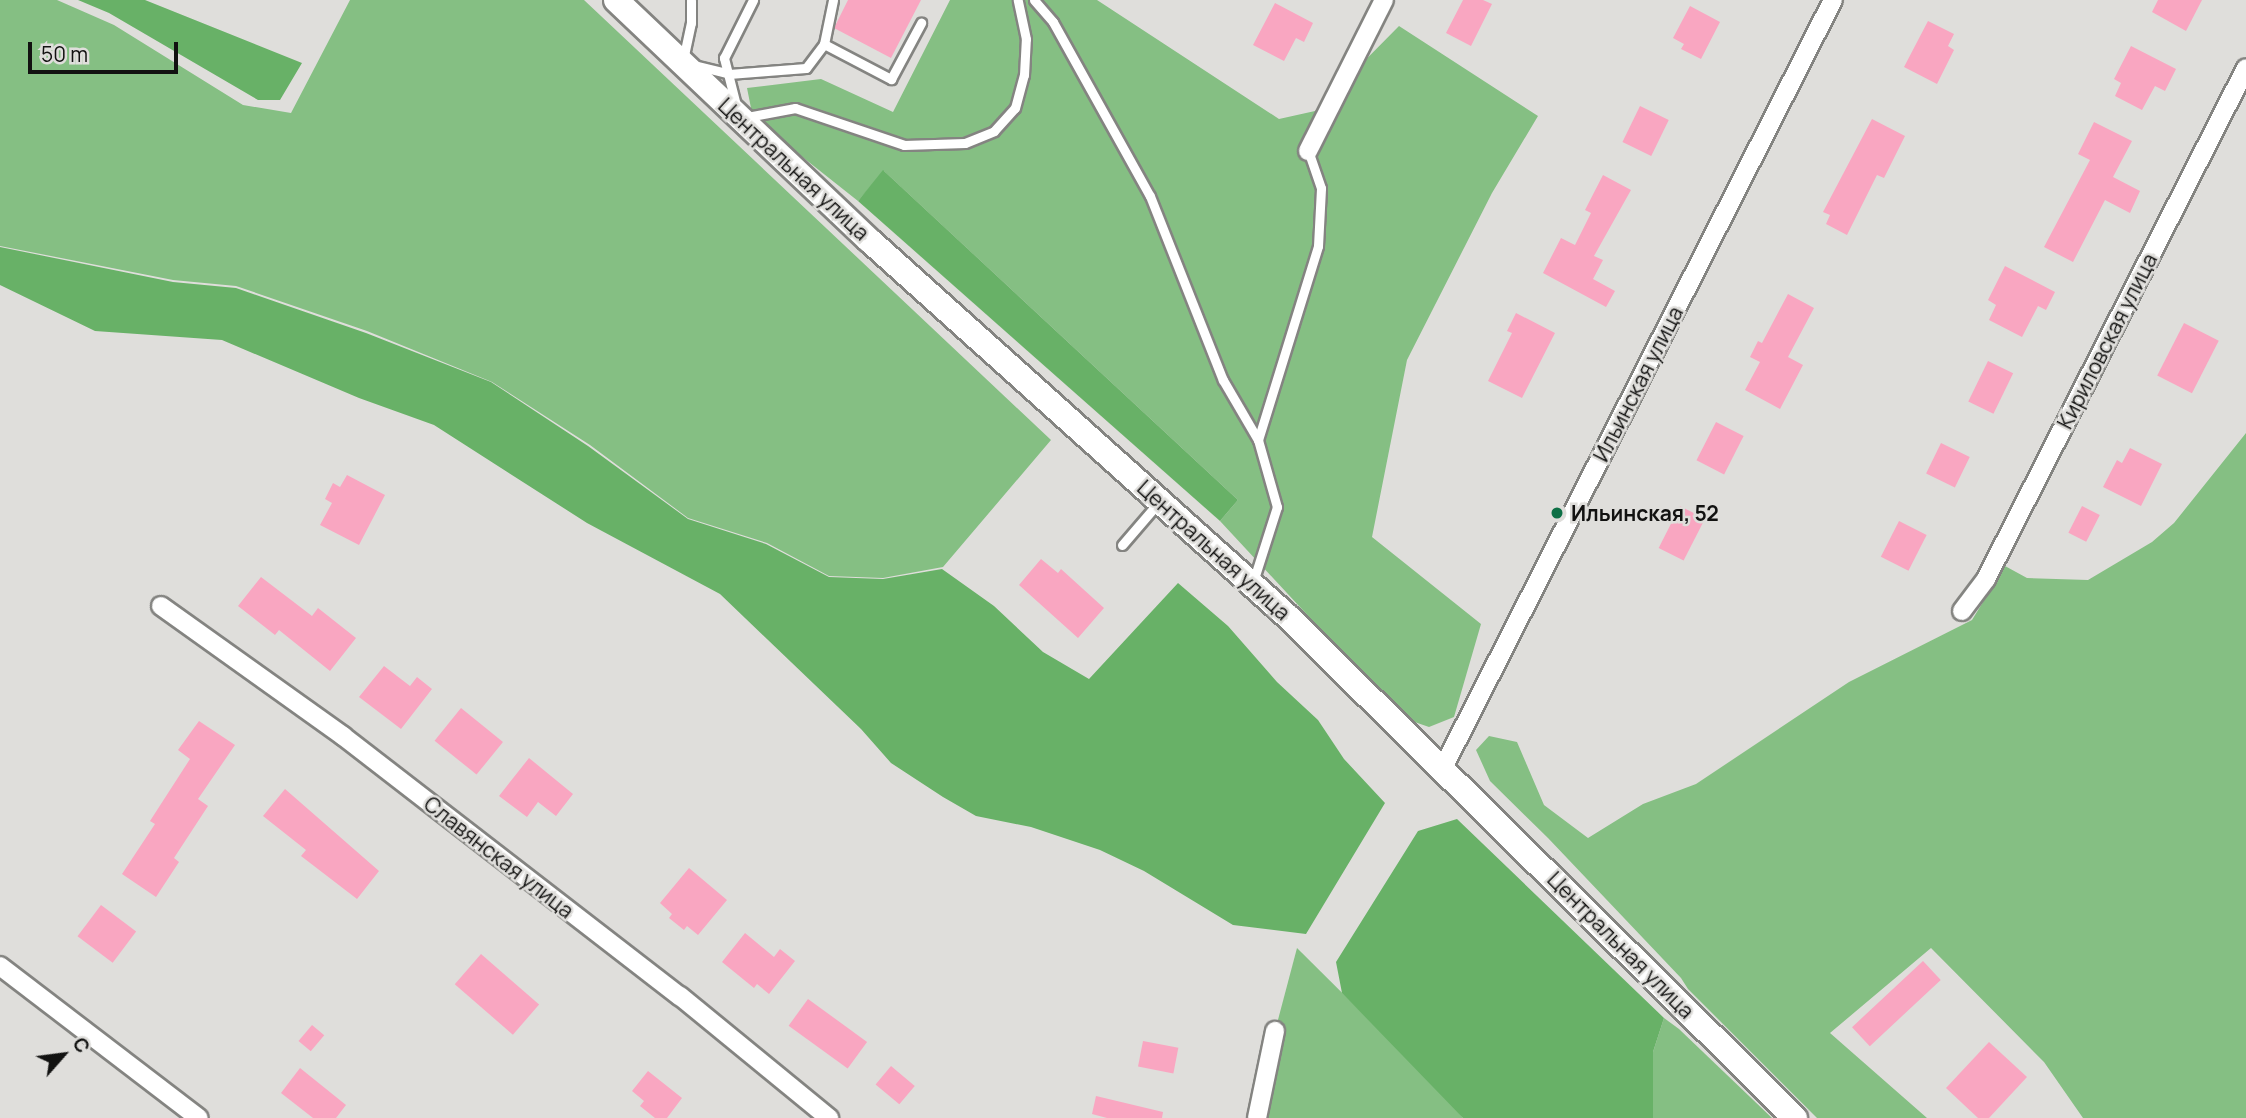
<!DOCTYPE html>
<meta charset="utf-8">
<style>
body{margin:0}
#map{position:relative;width:2246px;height:1118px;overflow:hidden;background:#dfdedb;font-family:Manrope,sans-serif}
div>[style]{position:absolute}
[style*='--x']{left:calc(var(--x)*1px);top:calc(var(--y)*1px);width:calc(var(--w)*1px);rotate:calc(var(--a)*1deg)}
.green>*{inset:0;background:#85bf83}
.forest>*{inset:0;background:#68b167}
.building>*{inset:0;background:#f9a6c1;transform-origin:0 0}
.roads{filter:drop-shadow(2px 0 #848481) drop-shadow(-2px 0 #848481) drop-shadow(0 2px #848481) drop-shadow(0 -2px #848481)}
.lane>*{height:9px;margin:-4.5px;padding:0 4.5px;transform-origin:4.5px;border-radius:4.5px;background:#fff}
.street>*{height:18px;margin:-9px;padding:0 9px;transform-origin:9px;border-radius:9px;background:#fff}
.secondary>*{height:24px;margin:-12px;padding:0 12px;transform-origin:12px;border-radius:12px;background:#fff}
.dots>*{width:19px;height:19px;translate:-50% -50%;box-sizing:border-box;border:4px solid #dfdedb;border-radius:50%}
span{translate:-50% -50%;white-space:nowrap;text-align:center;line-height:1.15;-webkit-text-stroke:5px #dfdedb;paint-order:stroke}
.street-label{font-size:21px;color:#121211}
.poi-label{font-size:21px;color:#121211;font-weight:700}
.left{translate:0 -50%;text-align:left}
.north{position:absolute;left:28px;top:1020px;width:70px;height:70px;-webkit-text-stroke:5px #dfdedb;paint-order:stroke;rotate:62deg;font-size:19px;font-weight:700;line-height:28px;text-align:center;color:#121211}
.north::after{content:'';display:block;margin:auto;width:24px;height:32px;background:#121211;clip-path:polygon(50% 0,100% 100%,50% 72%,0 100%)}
.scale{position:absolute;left:28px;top:42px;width:150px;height:32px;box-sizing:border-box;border:4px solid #121211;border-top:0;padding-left:9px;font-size:21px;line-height:24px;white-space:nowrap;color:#121211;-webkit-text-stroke:5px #dfdedb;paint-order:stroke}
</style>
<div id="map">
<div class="green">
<i style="clip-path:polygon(0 0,57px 0,114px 25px,243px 105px,291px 113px,350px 0,584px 0,1051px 440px,943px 567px,883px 578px,829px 576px,767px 543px,688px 518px,590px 445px,492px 382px,367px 331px,236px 286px,173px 280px,0 246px)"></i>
<i style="clip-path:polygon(950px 0,1097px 0,1279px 119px,1315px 111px,1399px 26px,1538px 116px,1492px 193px,1407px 360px,1372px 537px,1481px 624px,1454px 717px,1429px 727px,1403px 718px,1220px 521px,1238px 500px,884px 171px,858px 201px,753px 118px,747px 88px,821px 79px,893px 112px)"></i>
<i style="clip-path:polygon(2246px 433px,2246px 1118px,2083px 1118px,2044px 1062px,1931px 948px,1830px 1033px,1927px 1118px,1817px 1118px,1688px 989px,1681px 978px,1548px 838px,1490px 781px,1476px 750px,1489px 736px,1517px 742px,1544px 805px,1588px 838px,1643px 804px,1696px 784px,1849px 682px,1972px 620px,2005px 566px,2027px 578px,2088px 580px,2152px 542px,2174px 523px)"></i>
<i style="clip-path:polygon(1297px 948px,1444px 1094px,1463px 1118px,1252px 1118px)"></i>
<i style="clip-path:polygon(1664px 1018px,1679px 1029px,1772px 1118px,1653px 1118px,1653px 1052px)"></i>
</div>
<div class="forest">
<i style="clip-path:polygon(78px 0,145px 0,302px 63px,280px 100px,258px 100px,109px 13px)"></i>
<i style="clip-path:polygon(883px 170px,1238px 500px,1220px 521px,858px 201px)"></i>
<i style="clip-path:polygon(0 247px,173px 282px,236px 288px,366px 333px,491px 382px,588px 446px,688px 519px,766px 544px,829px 577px,883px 579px,942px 569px,994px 606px,1043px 652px,1089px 679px,1178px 583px,1228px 626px,1277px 682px,1318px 720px,1344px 759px,1385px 803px,1306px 934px,1233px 925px,1144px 871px,1100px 850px,1031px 827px,976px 816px,943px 797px,891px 763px,861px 729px,720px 594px,587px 523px,434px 425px,359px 398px,222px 340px,95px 331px,0 285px)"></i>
<i style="clip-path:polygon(1457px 819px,1664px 1018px,1653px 1052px,1653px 1118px,1463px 1118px,1342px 993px,1336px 962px,1418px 831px)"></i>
</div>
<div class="building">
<i style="clip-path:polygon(848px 0,921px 0,891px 58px,834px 28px)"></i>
<i style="clip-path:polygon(1463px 0,1483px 0,1492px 4px,1471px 46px,1446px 33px)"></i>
<i style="clip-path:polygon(2158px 0,2202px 0,2186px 31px,2152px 12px)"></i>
<i style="clip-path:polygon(1275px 3px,1313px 23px,1304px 42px,1296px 38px,1284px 61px,1253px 45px)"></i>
<i style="clip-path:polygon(1690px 6px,1720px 22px,1701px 59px,1681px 49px,1684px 44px,1673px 38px)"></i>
<i style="clip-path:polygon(1928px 21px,1954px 34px,1948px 46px,1954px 50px,1937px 84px,1904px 67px)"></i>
<i style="clip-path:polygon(2131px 46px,2176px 69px,2165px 91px,2155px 86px,2142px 110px,2115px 96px,2121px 83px,2114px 79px)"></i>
<i style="left:1640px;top:106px;width:32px;height:40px;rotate:26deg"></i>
<i style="clip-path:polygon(1872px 119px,1905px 136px,1884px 178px,1877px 175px,1847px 235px,1826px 224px,1830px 215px,1823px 212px)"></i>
<i style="clip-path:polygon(2094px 122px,2132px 141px,2113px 177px,2140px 191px,2130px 213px,2105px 200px,2073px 262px,2044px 247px,2090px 160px,2078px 154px)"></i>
<i style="clip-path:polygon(1603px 175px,1631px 190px,1594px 256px,1603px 260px,1593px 279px,1615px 291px,1606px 307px,1543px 273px,1561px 238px,1575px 245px,1591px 213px,1585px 210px)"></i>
<i style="clip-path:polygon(2005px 266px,2055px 292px,2046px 310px,2038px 306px,2022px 337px,1989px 320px,1996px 305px,1988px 300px)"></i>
<i style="clip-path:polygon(1788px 294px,1814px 308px,1788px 357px,1803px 365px,1780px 409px,1745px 390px,1760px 362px,1750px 357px,1758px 341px,1762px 343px)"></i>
<i style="clip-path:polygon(1516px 313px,1555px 333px,1522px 398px,1488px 381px,1512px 333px,1507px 331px)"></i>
<i style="left:2184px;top:323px;width:39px;height:59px;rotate:27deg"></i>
<i style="left:1988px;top:361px;width:28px;height:45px;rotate:26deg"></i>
<i style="left:1716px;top:422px;width:31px;height:43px;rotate:27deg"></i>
<i style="left:1941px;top:443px;width:32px;height:34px;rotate:26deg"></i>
<i style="clip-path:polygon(2130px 448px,2162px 464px,2141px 506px,2103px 487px,2117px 460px,2122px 463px)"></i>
<i style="clip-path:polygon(347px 475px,385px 495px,359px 545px,320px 525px,332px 503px,325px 499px,333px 483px,340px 487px)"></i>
<i style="left:1680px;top:506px;width:28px;height:47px;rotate:27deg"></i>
<i style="left:2082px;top:506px;width:20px;height:30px;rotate:27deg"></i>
<i style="left:1899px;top:521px;width:31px;height:40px;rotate:27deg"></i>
<i style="clip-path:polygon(1041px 559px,1058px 573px,1061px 569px,1104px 608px,1078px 638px,1019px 585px)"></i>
<i style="clip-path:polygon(261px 577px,312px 616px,318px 608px,356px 638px,330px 671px,279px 630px,275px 635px,238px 606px)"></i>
<i style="clip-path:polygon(384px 666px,410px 686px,417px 677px,432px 689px,401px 729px,359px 697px)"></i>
<i style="left:461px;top:708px;width:54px;height:42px;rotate:39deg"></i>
<i style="clip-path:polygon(199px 721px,235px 745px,198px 799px,208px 806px,174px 858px,179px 862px,156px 897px,122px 874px,155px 824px,150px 821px,190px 759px,178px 750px)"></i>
<i style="clip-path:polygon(529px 758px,573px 794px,556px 816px,538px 802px,527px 817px,499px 796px)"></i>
<i style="clip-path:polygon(285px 789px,379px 871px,357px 899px,301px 856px,306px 850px,263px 816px)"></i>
<i style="clip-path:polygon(689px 868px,727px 900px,698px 935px,687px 926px,684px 930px,669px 918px,672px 914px,660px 903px)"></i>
<i style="left:101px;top:905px;width:44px;height:39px;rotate:37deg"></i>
<i style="clip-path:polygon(745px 933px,774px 957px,780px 949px,795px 961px,769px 994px,757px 984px,754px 988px,722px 962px)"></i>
<i style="left:481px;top:954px;width:77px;height:40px;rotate:41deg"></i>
<i style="left:1923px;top:961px;width:26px;height:97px;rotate:47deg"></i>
<i style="left:808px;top:999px;width:73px;height:33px;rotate:36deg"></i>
<i style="left:312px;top:1025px;width:16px;height:21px;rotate:40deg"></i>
<i style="left:1143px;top:1041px;width:36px;height:26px;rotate:11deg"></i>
<i style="clip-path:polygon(1989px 1042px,2027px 1077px,1989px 1118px,1978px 1118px,1946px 1088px)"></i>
<i style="left:891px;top:1066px;width:31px;height:24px;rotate:40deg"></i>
<i style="clip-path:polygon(300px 1068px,346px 1105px,336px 1118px,313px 1118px,281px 1093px)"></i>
<i style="clip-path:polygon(648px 1071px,682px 1098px,667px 1118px,655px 1118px,640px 1106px,644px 1101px,632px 1091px)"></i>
<i style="clip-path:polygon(1096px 1096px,1163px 1112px,1162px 1118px,1107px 1118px,1092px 1114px)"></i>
</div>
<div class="roads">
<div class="lane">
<i style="--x:1034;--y:0;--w:29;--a:49"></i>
<i style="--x:1053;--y:22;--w:199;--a:60.9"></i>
<i style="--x:1150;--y:196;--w:198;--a:68.4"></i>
<i style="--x:1223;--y:380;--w:69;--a:59.7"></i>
<i style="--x:824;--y:44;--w:45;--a:-78.4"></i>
<i style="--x:683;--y:60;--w:38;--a:-78"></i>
<i style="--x:691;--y:23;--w:23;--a:-90"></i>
<i style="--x:694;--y:65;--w:36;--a:14"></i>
<i style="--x:729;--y:74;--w:77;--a:-4.5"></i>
<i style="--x:806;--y:68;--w:30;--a:-53"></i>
<i style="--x:824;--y:44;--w:76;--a:27.6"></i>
<i style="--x:891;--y:79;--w:64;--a:-61.8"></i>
<i style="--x:736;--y:105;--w:49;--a:-104.3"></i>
<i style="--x:724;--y:58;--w:65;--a:-63.4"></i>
<i style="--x:747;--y:117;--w:49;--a:-10.6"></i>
<i style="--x:795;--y:108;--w:115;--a:18.7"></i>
<i style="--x:904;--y:145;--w:61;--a:-1.9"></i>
<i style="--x:965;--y:143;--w:31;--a:-22"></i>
<i style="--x:994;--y:131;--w:31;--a:-48"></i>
<i style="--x:1015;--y:108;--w:34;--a:-75"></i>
<i style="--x:1024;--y:75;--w:36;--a:-87"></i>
<i style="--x:1026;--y:39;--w:40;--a:-102"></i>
<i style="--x:1122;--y:545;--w:57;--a:-49.3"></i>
<i style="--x:1253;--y:582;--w:79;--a:-72.3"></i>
<i style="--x:1277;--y:507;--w:70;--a:-105.8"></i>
<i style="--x:1258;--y:440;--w:203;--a:-72.8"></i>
<i style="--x:1318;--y:246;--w:58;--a:-87"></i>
<i style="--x:1321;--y:188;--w:39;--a:-109"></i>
</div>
<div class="street">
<i style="--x:1308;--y:151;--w:169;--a:-63.3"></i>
<i style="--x:161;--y:606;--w:224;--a:35.5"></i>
<i style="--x:343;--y:736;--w:426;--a:37.7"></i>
<i style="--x:680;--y:996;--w:193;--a:39.3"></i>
<i style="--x:1962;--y:611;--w:40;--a:-53"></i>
<i style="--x:1986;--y:579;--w:573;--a:-63.03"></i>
<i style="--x:1443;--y:768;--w:861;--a:-63.08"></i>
<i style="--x:0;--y:966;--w:250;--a:37.4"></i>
<i style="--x:1257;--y:1118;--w:89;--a:-78.3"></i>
</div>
<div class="secondary">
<i style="--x:616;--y:0;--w:349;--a:43.5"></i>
<i style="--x:869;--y:240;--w:559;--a:41.96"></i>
<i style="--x:1285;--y:614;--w:717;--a:44.66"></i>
</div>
</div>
<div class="dots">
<i style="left:1557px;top:513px;background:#0e7046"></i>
</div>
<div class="street-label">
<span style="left:794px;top:169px;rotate:43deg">Центральная улица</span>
<span style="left:2107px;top:341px;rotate:-63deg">Кириловская улица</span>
<span style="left:1638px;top:384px;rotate:-63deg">Ильинская улица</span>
<span style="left:1214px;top:550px;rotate:42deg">Центральная улица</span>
<span style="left:499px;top:857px;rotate:38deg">Славянская улица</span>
<span style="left:1621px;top:945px;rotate:45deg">Центральная улица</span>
</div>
<div class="poi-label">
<span class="left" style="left:1571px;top:513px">Ильинская, 52</span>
</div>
<div class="north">С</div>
<div class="scale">50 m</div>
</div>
